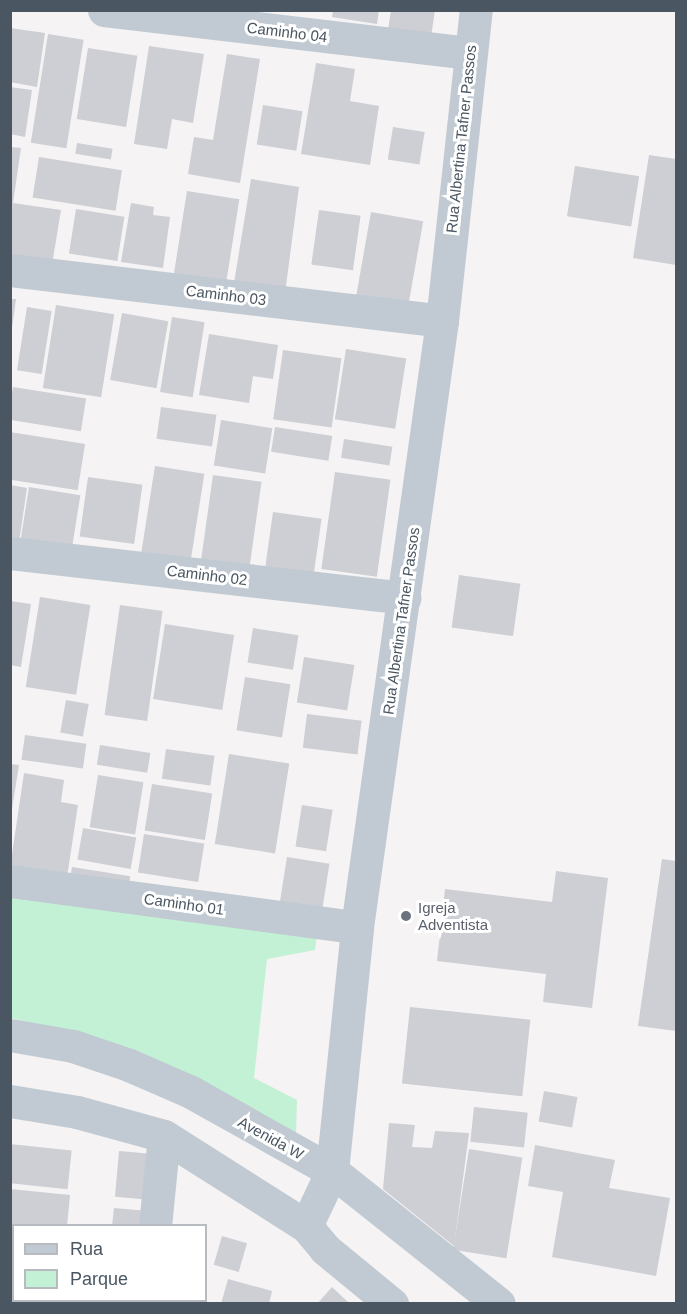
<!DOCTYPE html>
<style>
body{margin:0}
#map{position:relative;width:687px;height:1314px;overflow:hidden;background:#f5f3f3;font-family:Helvetica,sans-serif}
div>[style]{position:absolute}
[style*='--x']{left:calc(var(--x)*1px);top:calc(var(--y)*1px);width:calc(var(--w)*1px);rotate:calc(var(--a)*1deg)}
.green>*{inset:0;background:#c3f1d5}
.building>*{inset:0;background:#cdcfd5;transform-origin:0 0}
.minor>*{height:33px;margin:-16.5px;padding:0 16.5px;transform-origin:16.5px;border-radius:16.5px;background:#c1cad2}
.dots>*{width:16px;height:16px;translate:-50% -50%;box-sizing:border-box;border:3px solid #fff;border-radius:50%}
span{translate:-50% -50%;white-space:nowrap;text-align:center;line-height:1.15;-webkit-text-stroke:6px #fff;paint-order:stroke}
.street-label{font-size:15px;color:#4a5661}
.worship-label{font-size:15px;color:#5b616d}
.left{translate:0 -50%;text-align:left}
.frame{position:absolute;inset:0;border:12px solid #4a5661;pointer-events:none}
.legend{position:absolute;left:12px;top:1224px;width:195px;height:78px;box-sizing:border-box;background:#fff;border:2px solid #b7bbc0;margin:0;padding:8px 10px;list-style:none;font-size:18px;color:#4a5661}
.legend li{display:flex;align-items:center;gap:12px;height:30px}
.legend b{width:30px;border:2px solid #b7bbc0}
</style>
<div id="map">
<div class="green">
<i style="clip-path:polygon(11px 894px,317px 934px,315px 950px,267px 959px,254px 1078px,297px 1100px,296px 1134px,64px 1031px,11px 1018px)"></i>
</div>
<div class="building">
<i style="clip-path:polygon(333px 10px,379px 10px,377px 24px,332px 17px)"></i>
<i style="clip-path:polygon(391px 10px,435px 10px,431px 37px,388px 30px)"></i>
<i style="clip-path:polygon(10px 28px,45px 33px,37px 87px,10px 82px)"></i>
<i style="left:48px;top:34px;width:36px;height:110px;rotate:9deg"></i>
<i style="clip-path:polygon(149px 46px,204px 54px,193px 123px,172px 119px,167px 149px,134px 144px)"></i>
<i style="left:88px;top:48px;width:50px;height:72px;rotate:9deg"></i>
<i style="clip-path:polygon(227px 54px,260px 59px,240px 183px,188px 174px,194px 137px,213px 140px)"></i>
<i style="clip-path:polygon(316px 63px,355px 69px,350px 101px,379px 106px,370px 165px,301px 154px)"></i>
<i style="clip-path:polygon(10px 87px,32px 90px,25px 137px,10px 134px)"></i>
<i style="left:263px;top:105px;width:40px;height:40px;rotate:9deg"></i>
<i style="left:393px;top:127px;width:32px;height:33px;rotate:9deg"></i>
<i style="left:77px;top:143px;width:36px;height:11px;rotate:9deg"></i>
<i style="clip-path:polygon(10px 147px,21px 148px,13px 203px,61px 210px,52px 265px,10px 258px)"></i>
<i style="clip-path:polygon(649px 155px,676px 159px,676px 265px,633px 258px)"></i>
<i style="left:39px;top:157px;width:84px;height:41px;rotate:9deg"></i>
<i style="left:575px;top:166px;width:65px;height:51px;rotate:9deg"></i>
<i style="clip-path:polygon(251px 179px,299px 187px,284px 301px,234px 283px)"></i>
<i style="left:187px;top:191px;width:53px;height:91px;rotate:9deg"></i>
<i style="clip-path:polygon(131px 203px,154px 207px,153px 215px,170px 217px,163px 268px,121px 262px)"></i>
<i style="left:76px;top:209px;width:49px;height:45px;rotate:9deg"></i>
<i style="left:319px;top:210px;width:42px;height:55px;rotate:8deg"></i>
<i style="left:371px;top:212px;width:53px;height:89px;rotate:10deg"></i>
<i style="clip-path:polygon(10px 299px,16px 299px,12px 328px,10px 328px)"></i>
<i style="left:56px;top:305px;width:59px;height:84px;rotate:9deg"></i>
<i style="left:27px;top:307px;width:25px;height:64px;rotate:9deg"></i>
<i style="left:122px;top:313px;width:47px;height:68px;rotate:10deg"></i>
<i style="left:172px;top:317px;width:33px;height:76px;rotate:9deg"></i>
<i style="clip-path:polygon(209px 334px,278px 345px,273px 379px,253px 376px,249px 403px,199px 395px)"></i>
<i style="left:346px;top:349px;width:61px;height:71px;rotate:9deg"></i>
<i style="left:283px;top:350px;width:59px;height:70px;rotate:8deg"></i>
<i style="left:13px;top:387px;width:74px;height:33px;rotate:9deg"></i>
<i style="left:161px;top:407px;width:56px;height:32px;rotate:8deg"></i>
<i style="left:221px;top:420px;width:52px;height:46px;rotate:9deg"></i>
<i style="left:275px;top:427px;width:58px;height:25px;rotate:9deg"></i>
<i style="left:10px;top:432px;width:76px;height:47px;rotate:9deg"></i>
<i style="left:344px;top:439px;width:49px;height:19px;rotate:9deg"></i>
<i style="left:155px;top:466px;width:50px;height:91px;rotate:9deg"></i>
<i style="left:335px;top:472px;width:56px;height:98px;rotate:8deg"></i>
<i style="left:213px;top:475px;width:49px;height:87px;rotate:8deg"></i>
<i style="left:88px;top:477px;width:55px;height:60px;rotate:8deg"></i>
<i style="clip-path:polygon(10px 485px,27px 488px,19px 542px,10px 541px)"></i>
<i style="left:29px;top:487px;width:52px;height:59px;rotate:9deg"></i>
<i style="left:273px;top:512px;width:49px;height:55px;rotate:8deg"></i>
<i style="left:459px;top:575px;width:62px;height:53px;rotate:8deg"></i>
<i style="left:40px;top:597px;width:51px;height:91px;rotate:9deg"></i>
<i style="clip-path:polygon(10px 601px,31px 604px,21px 667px,10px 665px)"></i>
<i style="left:120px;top:605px;width:43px;height:111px;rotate:8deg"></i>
<i style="left:165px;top:624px;width:70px;height:76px;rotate:9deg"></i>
<i style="left:253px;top:628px;width:46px;height:35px;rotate:9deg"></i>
<i style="left:304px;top:657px;width:51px;height:46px;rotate:9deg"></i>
<i style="left:245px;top:677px;width:46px;height:54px;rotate:9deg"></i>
<i style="left:66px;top:700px;width:23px;height:33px;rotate:10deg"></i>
<i style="left:307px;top:714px;width:55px;height:34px;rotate:7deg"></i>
<i style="left:25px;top:735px;width:62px;height:25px;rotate:8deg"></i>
<i style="left:100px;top:745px;width:51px;height:20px;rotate:9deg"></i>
<i style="left:166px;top:749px;width:49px;height:30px;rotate:8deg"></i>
<i style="left:229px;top:754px;width:61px;height:91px;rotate:9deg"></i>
<i style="clip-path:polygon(10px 764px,19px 765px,12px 809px,10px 809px)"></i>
<i style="clip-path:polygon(24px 773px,64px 780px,61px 802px,78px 805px,67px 877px,10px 868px)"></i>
<i style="left:98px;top:775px;width:46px;height:53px;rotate:9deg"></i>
<i style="left:152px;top:784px;width:61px;height:47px;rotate:9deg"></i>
<i style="left:302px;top:805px;width:31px;height:42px;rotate:9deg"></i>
<i style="left:83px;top:828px;width:54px;height:32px;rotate:10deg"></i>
<i style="left:144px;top:834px;width:61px;height:39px;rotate:9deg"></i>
<i style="left:287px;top:857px;width:43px;height:48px;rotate:9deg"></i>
<i style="clip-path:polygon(662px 859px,676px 861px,676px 1031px,638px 1026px)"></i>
<i style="left:72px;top:867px;width:59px;height:17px;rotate:9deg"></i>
<i style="clip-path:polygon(556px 871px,608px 878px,592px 1008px,543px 1002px,546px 974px,437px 961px,445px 889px,552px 902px)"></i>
<i style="left:410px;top:1007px;width:121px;height:77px;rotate:6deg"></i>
<i style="left:544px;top:1091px;width:34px;height:31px;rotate:10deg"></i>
<i style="left:474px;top:1107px;width:54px;height:35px;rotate:6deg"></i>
<i style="clip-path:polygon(389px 1123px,415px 1125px,412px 1147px,432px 1148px,435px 1131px,469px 1133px,454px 1246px,383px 1189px)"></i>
<i style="left:10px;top:1144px;width:62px;height:39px;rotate:6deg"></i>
<i style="clip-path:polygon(535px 1145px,615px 1160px,609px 1188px,670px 1198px,656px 1276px,552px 1257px,563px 1192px,528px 1186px)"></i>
<i style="left:469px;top:1149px;width:54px;height:102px;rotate:9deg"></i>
<i style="left:119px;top:1151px;width:34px;height:46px;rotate:5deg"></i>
<i style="clip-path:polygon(10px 1189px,70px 1195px,67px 1226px,14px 1226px,14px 1230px,10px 1229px)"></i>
<i style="clip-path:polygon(114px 1208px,148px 1211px,147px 1226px,112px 1226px)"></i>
<i style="left:222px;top:1236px;width:26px;height:30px;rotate:16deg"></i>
<i style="clip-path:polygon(10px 1249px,14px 1250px,14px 1300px,66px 1300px,66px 1304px,10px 1304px)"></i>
<i style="clip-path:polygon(228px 1279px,272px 1291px,269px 1304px,221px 1304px)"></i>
<i style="clip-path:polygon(332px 1287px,350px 1304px,317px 1304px)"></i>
<i style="left:74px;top:1300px;width:34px;height:4px"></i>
</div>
<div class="minor">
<i style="--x:104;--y:10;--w:369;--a:6.7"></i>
<i style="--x:10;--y:270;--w:435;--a:6.7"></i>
<i style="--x:10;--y:553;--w:397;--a:6.5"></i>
<i style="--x:10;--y:881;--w:350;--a:7.6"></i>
<i style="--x:10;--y:1035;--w:64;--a:9.9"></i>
<i style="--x:73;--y:1046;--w:59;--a:18.7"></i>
<i style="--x:129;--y:1065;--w:68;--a:23.5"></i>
<i style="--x:191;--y:1092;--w:162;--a:29.3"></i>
<i style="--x:332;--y:1171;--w:213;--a:38.5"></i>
<i style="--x:10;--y:1101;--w:68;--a:9.3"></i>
<i style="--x:77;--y:1112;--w:90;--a:15.4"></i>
<i style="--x:164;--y:1136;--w:168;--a:32.4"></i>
<i style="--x:306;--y:1226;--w:30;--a:50"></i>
<i style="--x:325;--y:1249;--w:87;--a:39.4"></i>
<i style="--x:155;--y:1226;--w:90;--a:-84.3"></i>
<i style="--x:306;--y:1226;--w:61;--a:-64.7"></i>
<i style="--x:332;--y:1171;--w:245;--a:-84.1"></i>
<i style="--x:357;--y:927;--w:612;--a:-82.02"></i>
<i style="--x:442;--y:321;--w:313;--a:-83.8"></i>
<i style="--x:146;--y:1304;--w:4;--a:-76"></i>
</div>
<div class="dots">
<i style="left:406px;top:916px;background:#6b7280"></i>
</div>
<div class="street-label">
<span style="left:287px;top:32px;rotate:7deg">Caminho 04</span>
<span style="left:461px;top:139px;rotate:-84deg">Rua Albertina Tafner Passos</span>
<span style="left:226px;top:295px;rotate:7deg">Caminho 03</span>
<span style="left:207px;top:575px;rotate:7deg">Caminho 02</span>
<span style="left:401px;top:621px;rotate:-82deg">Rua Albertina Tafner Passos</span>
<span style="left:184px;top:904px;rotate:8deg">Caminho 01</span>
<span style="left:271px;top:1138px;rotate:29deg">Avenida W</span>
</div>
<div class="worship-label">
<span class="left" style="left:418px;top:916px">Igreja<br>Adventista</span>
</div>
<div class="frame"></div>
<ul class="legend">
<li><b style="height:8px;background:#c1cad2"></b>Rua</li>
<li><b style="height:16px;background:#c3f1d5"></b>Parque</li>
</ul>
</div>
